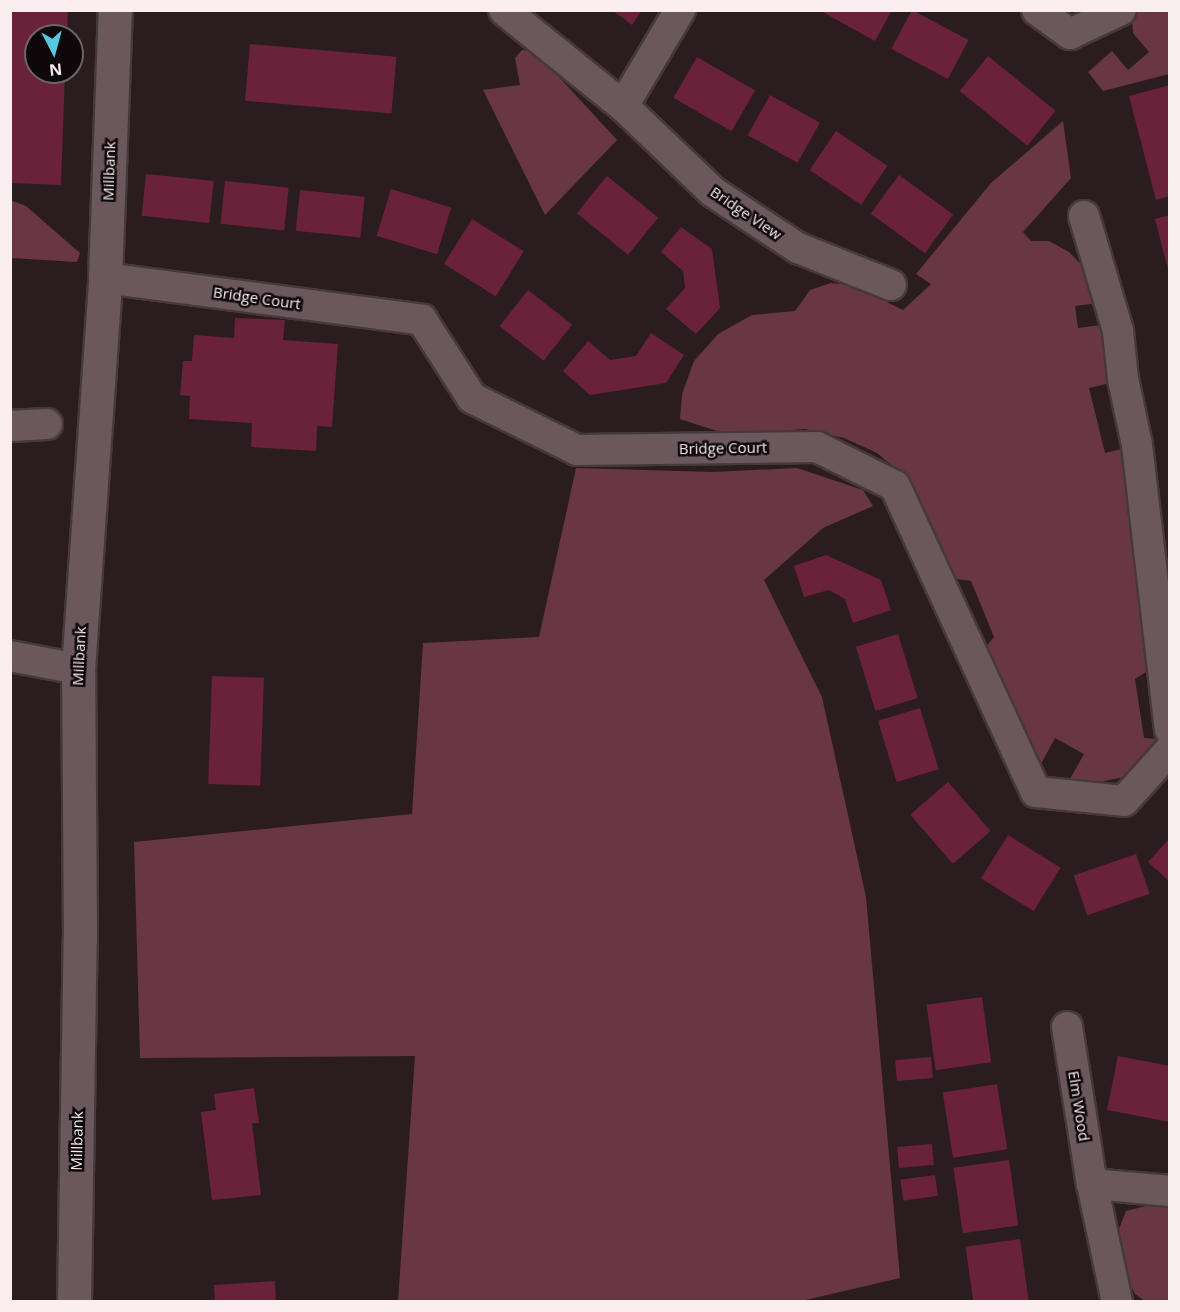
<!DOCTYPE html>
<style>
body{margin:0}
#map{position:relative;width:1180px;height:1312px;overflow:hidden;background:#2b1c20;font-family:"Open Sans",sans-serif}
div>[style]{position:absolute}
[style*='--x']{left:calc(var(--x)*1px);top:calc(var(--y)*1px);width:calc(var(--w)*1px);rotate:calc(var(--a)*1deg)}
.green>*{inset:0;background:#693644}
.building>*{inset:0;background:#69223a;transform-origin:0 0}
.roads{filter:drop-shadow(2px 0 #46393c) drop-shadow(-2px 0 #46393c) drop-shadow(0 2px #46393c) drop-shadow(0 -2px #46393c)}
.minor>*{height:30px;margin:-15px;padding:0 15px;transform-origin:15px;border-radius:15px;background:#6b585c}
.tertiary>*{height:33px;margin:-16.5px;padding:0 16.5px;transform-origin:16.5px;border-radius:16.5px;background:#6b585c}
span{translate:-50% -50%;white-space:nowrap;text-align:center;line-height:1.15;-webkit-text-stroke:5px #0f080a;paint-order:stroke}
.street-label{font-size:15px;color:#f9edf0}
.frame{position:absolute;inset:0;border:12px solid #f9edf0;pointer-events:none}
.north{position:absolute;left:24px;top:24px;width:60px;height:60px;box-sizing:border-box;background:#0f080a;border:2px solid #6d6466;border-radius:50%;rotate:174deg;font-size:16px;font-weight:700;line-height:24px;text-align:center;color:#f9edf0}
.north::after{content:'';display:block;margin:auto;width:21px;height:27px;background:#56c9e0;clip-path:polygon(50% 0,100% 100%,50% 72%,0 100%)}
</style>
<div id="map">
<div class="green">
<i style="clip-path:polygon(1127px 11px,1169px 11px,1169px 74px,1103px 91px,1088px 72px,1112px 51px,1128px 70px,1149px 52px,1133px 33px,1132px 18px)"></i>
<i style="clip-path:polygon(522px 50px,536px 52px,617px 140px,545px 215px,483px 90px,520px 85px,515px 58px)"></i>
<i style="clip-path:polygon(1063px 121px,1071px 178px,1023px 232px,1031px 241px,1049px 241px,1069px 252px,1095px 279px,1098px 303px,1075px 306px,1078px 328px,1101px 325px,1110px 383px,1089px 388px,1105px 453px,1125px 448px,1137px 576px,1151px 669px,1135px 679px,1144px 738px,1158px 739px,1153px 752px,1124px 777px,1084px 785px,1070px 779px,1084px 754px,1055px 738px,1041px 764px,1033px 756px,985px 648px,994px 637px,971px 581px,957px 579px,907px 478px,877px 453px,844px 438px,805px 429px,757px 433px,717px 431px,680px 419px,682px 394px,694px 361px,718px 334px,752px 315px,795px 311px,810px 290px,831px 283px,852px 285px,903px 310px,931px 284px,916px 274px,991px 183px)"></i>
<i style="clip-path:polygon(10px 200px,26px 206px,80px 253px,77px 262px,11px 258px)"></i>
<i style="clip-path:polygon(576px 468px,713px 472px,797px 468px,863px 490px,873px 506px,823px 528px,764px 580px,822px 697px,866px 897px,900px 1278px,797px 1302px,398px 1301px,415px 1056px,140px 1058px,134px 842px,412px 814px,423px 643px,539px 637px)"></i>
<i style="clip-path:polygon(1150px 1205px,1169px 1208px,1169px 1301px,1145px 1301px,1135px 1294px,1121px 1267px,1117px 1234px,1126px 1211px)"></i>
</div>
<div class="building">
<i style="clip-path:polygon(10px 10px,68px 10px,67px 36px,36px 36px,36px 72px,65px 72px,61px 185px,10px 183px)"></i>
<i style="clip-path:polygon(612px 10px,642px 10px,632px 25px)"></i>
<i style="clip-path:polygon(819px 10px,892px 10px,875px 41px)"></i>
<i style="left:912px;top:10px;width:64px;height:44px;rotate:28deg"></i>
<i style="left:250px;top:44px;width:147px;height:57px;rotate:5deg"></i>
<i style="left:988px;top:56px;width:87px;height:45px;rotate:39deg"></i>
<i style="left:697px;top:57px;width:67px;height:47px;rotate:30deg"></i>
<i style="clip-path:polygon(1170px 85px,1170px 196px,1156px 200px,1129px 96px)"></i>
<i style="left:770px;top:95px;width:57px;height:46px;rotate:29deg"></i>
<i style="left:836px;top:131px;width:62px;height:47px;rotate:34deg"></i>
<i style="left:146px;top:174px;width:68px;height:42px;rotate:6deg"></i>
<i style="left:899px;top:175px;width:67px;height:48px;rotate:36deg"></i>
<i style="left:607px;top:176px;width:66px;height:48px;rotate:39deg"></i>
<i style="left:225px;top:181px;width:64px;height:43px;rotate:6deg"></i>
<i style="left:391px;top:189px;width:63px;height:49px;rotate:17deg"></i>
<i style="left:300px;top:190px;width:65px;height:41px;rotate:6deg"></i>
<i style="clip-path:polygon(1170px 215px,1170px 273px,1169px 273px,1155px 219px)"></i>
<i style="left:472px;top:219px;width:61px;height:53px;rotate:32deg"></i>
<i style="clip-path:polygon(681px 227px,712px 249px,720px 308px,696px 334px,666px 309px,685px 288px,683px 271px,661px 252px)"></i>
<i style="left:528px;top:290px;width:56px;height:46px;rotate:38deg"></i>
<i style="clip-path:polygon(235px 318px,285px 320px,283px 340px,338px 344px,332px 427px,317px 426px,316px 451px,251px 447px,252px 423px,189px 419px,190px 396px,180px 395px,183px 361px,192px 361px,194px 335px,234px 338px)"></i>
<i style="clip-path:polygon(651px 333px,684px 355px,666px 383px,590px 395px,563px 371px,588px 341px,610px 360px,636px 356px)"></i>
<i style="clip-path:polygon(826px 555px,881px 580px,891px 610px,853px 623px,845px 599px,829px 590px,804px 597px,794px 566px)"></i>
<i style="left:898px;top:634px;width:67px;height:44px;rotate:73deg"></i>
<i style="left:212px;top:676px;width:52px;height:108px;rotate:2deg"></i>
<i style="left:920px;top:708px;width:64px;height:44px;rotate:73deg"></i>
<i style="left:948px;top:782px;width:65px;height:50px;rotate:49deg"></i>
<i style="left:1008px;top:835px;width:62px;height:51px;rotate:32deg"></i>
<i style="clip-path:polygon(1170px 838px,1170px 882px,1148px 862px)"></i>
<i style="left:1136px;top:854px;width:42px;height:66px;rotate:71deg"></i>
<i style="left:982px;top:997px;width:66px;height:56px;rotate:82deg"></i>
<i style="clip-path:polygon(1118px 1056px,1170px 1066px,1170px 1122px,1107px 1110px)"></i>
<i style="left:931px;top:1057px;width:21px;height:36px;rotate:85deg"></i>
<i style="left:997px;top:1084px;width:66px;height:55px;rotate:81deg"></i>
<i style="clip-path:polygon(254px 1088px,259px 1123px,252px 1123px,261px 1195px,212px 1200px,201px 1112px,216px 1110px,214px 1094px)"></i>
<i style="left:932px;top:1144px;width:21px;height:35px;rotate:85deg"></i>
<i style="left:1009px;top:1160px;width:66px;height:56px;rotate:82deg"></i>
<i style="left:935px;top:1175px;width:21px;height:35px;rotate:82deg"></i>
<i style="left:1020px;top:1239px;width:64px;height:55px;rotate:82deg"></i>
<i style="clip-path:polygon(275px 1281px,276px 1302px,215px 1302px,214px 1285px)"></i>
</div>
<div class="roads">
<div class="minor">
<i style="--x:504;--y:10;--w:153;--a:38.9"></i>
<i style="--x:623;--y:106;--w:124;--a:43.7"></i>
<i style="--x:713;--y:192;--w:102;--a:33.4"></i>
<i style="--x:798;--y:248;--w:100;--a:21.7"></i>
<i style="--x:1037;--y:10;--w:41;--a:36"></i>
<i style="--x:1070;--y:34;--w:56;--a:-25.2"></i>
<i style="--x:623;--y:106;--w:112;--a:-59.3"></i>
<i style="--x:1084;--y:216;--w:120;--a:73.5"></i>
<i style="--x:1118;--y:331;--w:48;--a:84.1"></i>
<i style="--x:1123;--y:379;--w:67;--a:78"></i>
<i style="--x:1137;--y:445;--w:287;--a:83.4"></i>
<i style="--x:105;--y:278;--w:320;--a:7.5"></i>
<i style="--x:422;--y:320;--w:93;--a:57.3"></i>
<i style="--x:472;--y:398;--w:117;--a:26.3"></i>
<i style="--x:577;--y:450;--w:240;--a:-0.7"></i>
<i style="--x:817;--y:447;--w:87;--a:26.6"></i>
<i style="--x:895;--y:486;--w:337;--a:65.3"></i>
<i style="--x:1036;--y:792;--w:88;--a:5.8"></i>
<i style="--x:1124;--y:801;--w:69;--a:-48"></i>
<i style="--x:10;--y:426;--w:37;--a:-3"></i>
<i style="--x:10;--y:656;--w:69;--a:10.8"></i>
<i style="--x:1067;--y:1027;--w:159;--a:81"></i>
<i style="--x:1092;--y:1184;--w:121;--a:78"></i>
<i style="--x:1092;--y:1184;--w:78;--a:5.1"></i>
</div>
<div class="tertiary">
<i style="--x:74;--y:1302;--w:363;--a:-89.1"></i>
<i style="--x:80;--y:939;--w:270;--a:-90.4"></i>
<i style="--x:78;--y:669;--w:392;--a:-86"></i>
<i style="--x:105;--y:278;--w:268;--a:-87.9"></i>
</div>
</div>
<div class="street-label">
<span style="left:109px;top:171px;rotate:-88deg">Millbank</span>
<span style="left:746px;top:213px;rotate:34deg">Bridge View</span>
<span style="left:257px;top:298px;rotate:8deg">Bridge Court</span>
<span style="left:723px;top:448px;rotate:-1deg">Bridge Court</span>
<span style="left:79px;top:656px;rotate:-87deg">Millbank</span>
<span style="left:1079px;top:1106px;rotate:81deg">Elm Wood</span>
<span style="left:77px;top:1141px;rotate:-89deg">Millbank</span>
</div>
<div class="frame"></div>
<div class="north">N</div>
</div>
